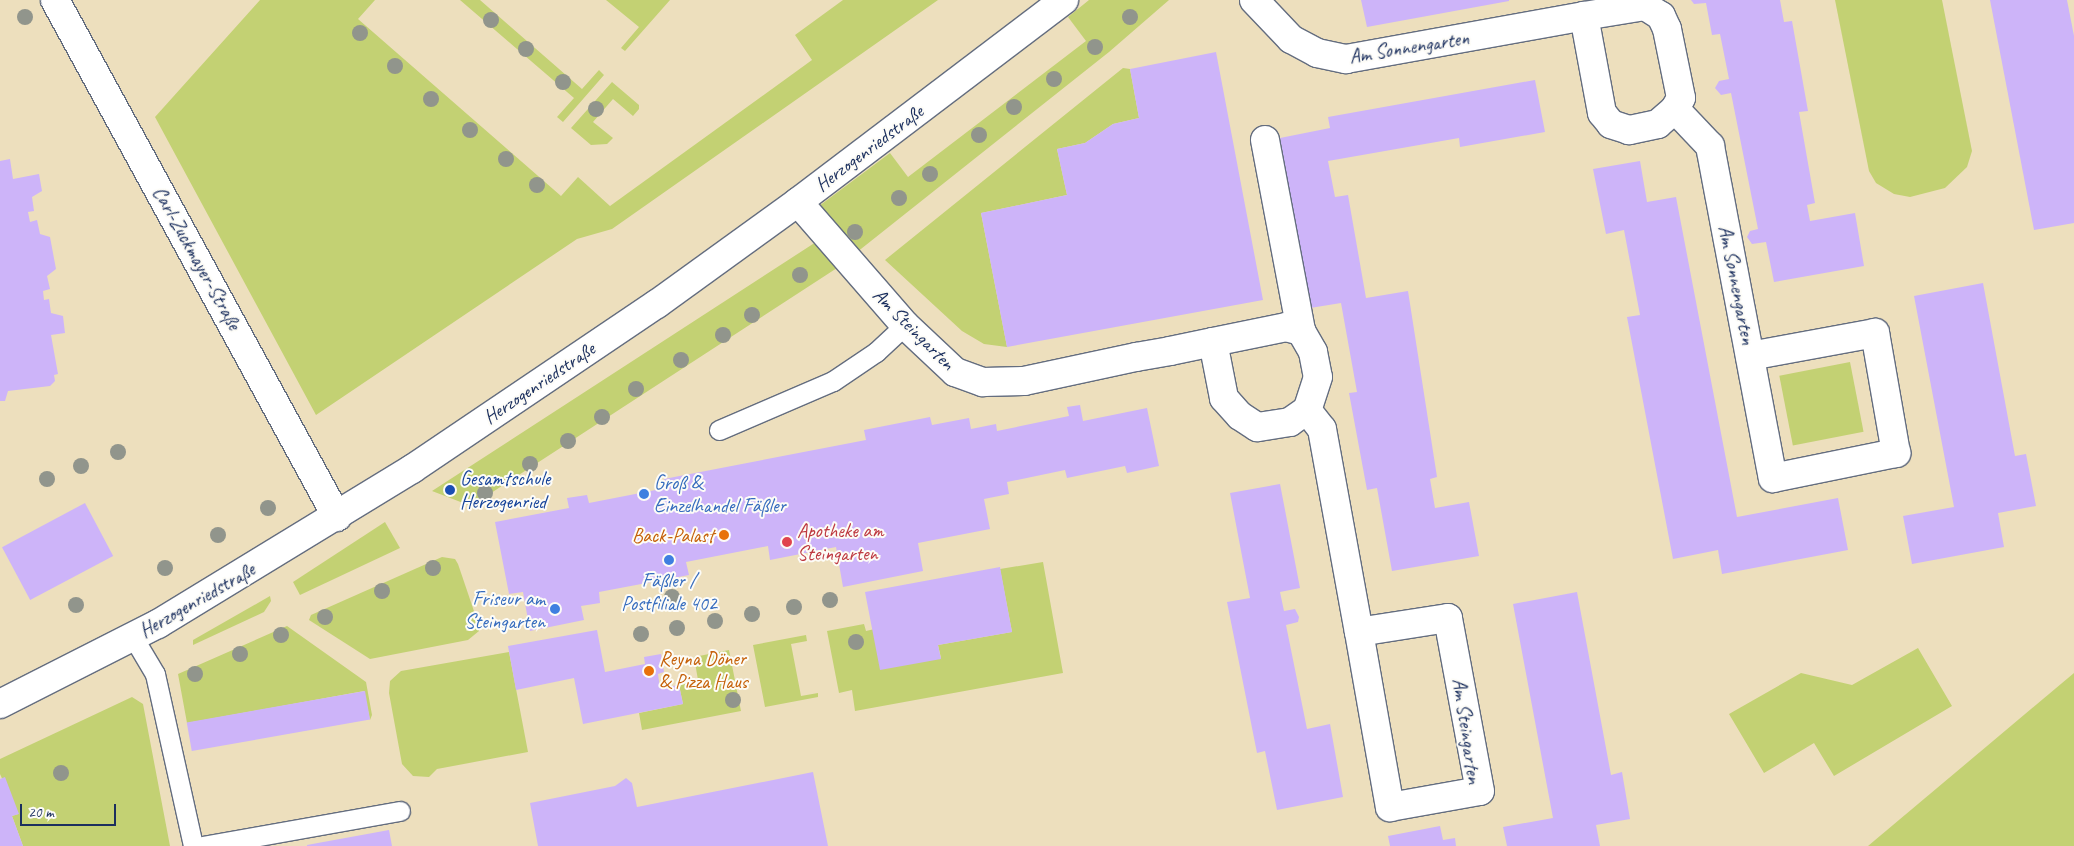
<!DOCTYPE html>
<meta charset="utf-8">
<style>
body{margin:0}
#map{position:relative;width:2074px;height:846px;overflow:hidden;background:#eddfbd;font-family:Caveat,sans-serif}
div>[style]{position:absolute}
[style*='--x']{left:calc(var(--x)*1px);top:calc(var(--y)*1px);width:calc(var(--w)*1px);rotate:calc(var(--a)*1deg)}
.green>*{inset:0;background:#c3d173;transform-origin:0 0}
.building>*{inset:0;background:#cdb4f9;transform-origin:0 0}
.roads{filter:drop-shadow(1px 0 #646d7f) drop-shadow(-1px 0 #646d7f) drop-shadow(0 1px #646d7f) drop-shadow(0 -1px #646d7f)}
.service>*{height:19px;margin:-9.5px;padding:0 9.5px;transform-origin:9.5px;border-radius:9.5px;background:#fff}
.pedestrian>*{height:28px;margin:-14px;padding:0 14px;transform-origin:14px;border-radius:14px;background:#fff}
.minor>*{height:28px;margin:-14px;padding:0 14px;transform-origin:14px;border-radius:14px;background:#fff}
.tertiary>*{height:28px;margin:-14px;padding:0 14px;transform-origin:14px;border-radius:14px;background:#fff}
.trees>*{width:16px;height:16px;margin:-8px;border-radius:50%;background:#91958c}
.dots>*{width:14px;height:14px;translate:-50% -50%;box-sizing:border-box;border:2px solid #fdfcf7;border-radius:50%}
span{translate:-50% -50%;white-space:nowrap;text-align:center;line-height:1.15;-webkit-text-stroke:4px #fdfcf7;paint-order:stroke}
.street-label{font-size:20px;color:#1b2f5e}
.transit-label{font-size:20px;color:#164399}
.left{translate:0 -50%;text-align:left}
.shop-label{font-size:20px;color:#366cbe}
.right{translate:-100% -50%;text-align:right}
.health-label{font-size:20px;color:#be3a42}
.food-label{font-size:20px;color:#c56008}
.scale{position:absolute;left:20px;top:804px;width:96px;height:22px;box-sizing:border-box;border:2px solid #1b2f5e;border-top:0;padding-left:6px;font-size:15px;line-height:18px;white-space:nowrap;color:#1b2f5e;-webkit-text-stroke:4px #fdfcf7;paint-order:stroke}
</style>
<div id="map">
<div class="green">
<i style="clip-path:polygon(260px 0,375px 0,358px 19px,561px 196px,578px 177px,610px 206px,812px 60px,795px 35px,843px 0,938px 0,612px 229px,577px 239px,316px 415px,155px 117px)"></i>
<i style="clip-path:polygon(460px 0,480px 0,582px 89px,599px 70px,604px 75px,563px 122px,557px 117px,574px 98px)"></i>
<i style="clip-path:polygon(606px 0,670px 0,625px 51px,621px 48px,639px 27px)"></i>
<i style="clip-path:polygon(1089px 0,1169px 0,1109px 52px,837px 268px,471px 506px,432px 491px,816px 242px,803px 218px,890px 153px,908px 177px,1086px 41px,1068px 17px)"></i>
<i style="clip-path:polygon(1835px 0,1942px 0,1972px 151px,1967px 167px,1945px 188px,1910px 197px,1894px 194px,1876px 183px,1869px 171px)"></i>
<i style="clip-path:polygon(1123px 68px,1130px 69px,1139px 118px,1113px 124px,1085px 143px,1057px 149px,1067px 195px,981px 213px,1007px 347px,984px 344px,962px 331px,885px 260px)"></i>
<i style="clip-path:polygon(612px 82px,639px 105px,639px 109px,633px 116px,613px 99px,593px 122px,613px 138px,607px 144px,591px 145px,571px 128px)"></i>
<i style="left:1850px;top:362px;width:71px;height:72px;rotate:79deg"></i>
<i style="clip-path:polygon(385px 522px,400px 548px,300px 595px,293px 582px)"></i>
<i style="clip-path:polygon(442px 557px,455px 559px,458px 564px,478px 623px,479px 631px,468px 640px,370px 659px,309px 620px,311px 615px)"></i>
<i style="clip-path:polygon(1043px 562px,1063px 673px,855px 711px,852px 690px,839px 693px,827px 631px,864px 624px,866px 631px,879px 628px,941px 658px,938px 645px,1012px 632px,1000px 569px)"></i>
<i style="clip-path:polygon(270px 596px,271px 601px,264px 612px,193px 645px,193px 640px)"></i>
<i style="clip-path:polygon(287px 626px,366px 682px,372px 715px,370px 720px,364px 691px,187px 723px,178px 674px)"></i>
<i style="clip-path:polygon(806px 635px,807px 641px,791px 644px,801px 696px,818px 693px,818px 697px,765px 707px,753px 645px)"></i>
<i style="clip-path:polygon(1918px 648px,1952px 706px,1834px 776px,1814px 743px,1764px 773px,1729px 714px,1801px 673px,1852px 685px)"></i>
<i style="clip-path:polygon(729px 650px,741px 711px,642px 730px,639px 713px,683px 704px,679px 685px,698px 680px,694px 657px)"></i>
<i style="clip-path:polygon(509px 652px,528px 752px,437px 769px,429px 777px,413px 776px,402px 764px,389px 693px,390px 681px,401px 671px)"></i>
<i style="clip-path:polygon(2074px 673px,2074px 846px,1868px 846px)"></i>
<i style="clip-path:polygon(132px 697px,143px 704px,170px 846px,23px 846px,12px 816px,18px 814px,0 774px,0 759px)"></i>
</div>
<div class="building">
<i style="clip-path:polygon(1361px 0,1509px 0,1509px 1px,1367px 27px)"></i>
<i style="clip-path:polygon(1691px 0,1780px 0,1784px 22px,1792px 21px,1808px 111px,1799px 112px,1815px 203px,1807px 205px,1810px 221px,1855px 213px,1864px 266px,1774px 282px,1766px 242px,1752px 244px,1747px 237px,1750px 231px,1758px 229px,1731px 93px,1721px 95px,1715px 88px,1719px 81px,1729px 79px,1720px 34px,1712px 35px,1706px 3px,1694px 4px)"></i>
<i style="clip-path:polygon(1990px 0,2067px 0,2074px 36px,2074px 223px,2034px 230px)"></i>
<i style="clip-path:polygon(1216px 52px,1263px 300px,1007px 347px,981px 213px,1067px 195px,1057px 149px,1085px 143px,1113px 124px,1139px 118px,1130px 69px)"></i>
<i style="clip-path:polygon(1535px 80px,1545px 132px,1460px 147px,1459px 138px,1328px 161px,1335px 197px,1348px 195px,1366px 298px,1408px 291px,1437px 477px,1430px 479px,1435px 508px,1469px 502px,1479px 556px,1392px 571px,1377px 488px,1367px 490px,1349px 393px,1357px 392px,1341px 303px,1304px 309px,1286px 206px,1292px 205px,1280px 138px,1330px 128px,1328px 117px)"></i>
<i style="clip-path:polygon(10px 159px,13px 179px,39px 174px,42px 191px,32px 197px,34px 211px,28px 212px,30px 222px,37px 220px,40px 234px,50px 237px,56px 269px,47px 276px,50px 289px,43px 291px,44px 300px,49px 299px,51px 313px,63px 316px,65px 333px,51px 335px,58px 374px,54px 375px,55px 381px,50px 386px,8px 391px,5px 401px,0 401px,0 161px)"></i>
<i style="clip-path:polygon(1640px 161px,1647px 202px,1676px 197px,1737px 517px,1838px 498px,1848px 550px,1722px 574px,1718px 550px,1673px 559px,1627px 317px,1640px 315px,1624px 230px,1606px 234px,1593px 169px)"></i>
<i style="clip-path:polygon(1983px 283px,2015px 456px,2026px 454px,2036px 506px,1998px 513px,2004px 547px,1912px 564px,1903px 516px,1954px 507px,1914px 296px)"></i>
<i style="clip-path:polygon(1080px 405px,1083px 421px,1147px 408px,1159px 466px,1127px 473px,1125px 466px,1067px 478px,1065px 470px,1007px 482px,1009px 494px,984px 499px,990px 529px,918px 543px,923px 571px,843px 587px,836px 547px,770px 560px,768px 546px,686px 562px,689px 575px,599px 592px,600px 603px,581px 606px,584px 620px,530px 631px,523px 592px,509px 594px,495px 522px,569px 508px,567px 498px,587px 495px,589px 503px,666px 488px,664px 479px,866px 440px,864px 430px,930px 417px,932px 425px,969px 418px,971px 429px,996px 424px,997px 431px,1069px 416px,1067px 407px)"></i>
<i style="clip-path:polygon(1280px 484px,1300px 588px,1280px 592px,1284px 611px,1295px 609px,1299px 617px,1298px 622px,1286px 625px,1307px 729px,1330px 724px,1343px 797px,1277px 810px,1265px 751px,1257px 753px,1227px 602px,1250px 598px,1230px 493px)"></i>
<i style="left:85px;top:503px;width:60px;height:94px;rotate:62deg"></i>
<i style="clip-path:polygon(1000px 567px,1012px 632px,938px 645px,941px 659px,880px 670px,865px 592px)"></i>
<i style="clip-path:polygon(1577px 592px,1611px 775px,1622px 772px,1630px 819px,1596px 825px,1600px 846px,1507px 846px,1503px 827px,1553px 818px,1513px 604px)"></i>
<i style="clip-path:polygon(597px 630px,605px 672px,645px 664px,644px 657px,661px 654px,664px 672px,658px 674px,660px 688px,679px 685px,683px 704px,583px 724px,574px 678px,516px 690px,508px 646px)"></i>
<i style="left:365px;top:691px;width:29px;height:181px;rotate:80deg"></i>
<i style="clip-path:polygon(813px 772px,828px 846px,538px 846px,530px 803px,615px 786px,626px 778px,632px 783px,637px 807px)"></i>
<i style="clip-path:polygon(5px 777px,19px 814px,12px 816px,23px 846px,0 846px,0 779px)"></i>
<i style="clip-path:polygon(1440px 826px,1443px 840px,1455px 838px,1456px 846px,1390px 846px,1388px 836px)"></i>
<i style="clip-path:polygon(389px 830px,392px 846px,307px 846px,307px 845px)"></i>
</div>
<div class="roads">
<div class="service">
<i style="--x:719;--y:430;--w:124;--a:-23.3"></i>
<i style="--x:833;--y:381;--w:52;--a:-34"></i>
<i style="--x:876;--y:352;--w:40;--a:-43"></i>
<i style="--x:133;--y:637;--w:43;--a:59.3"></i>
<i style="--x:155;--y:674;--w:176;--a:77.5"></i>
<i style="--x:203;--y:846;--w:200;--a:-10.1"></i>
</div>
<div class="pedestrian">
<i style="--x:1675;--y:109;--w:51;--a:46.6"></i>
<i style="--x:1710;--y:146;--w:338;--a:79.3"></i>
<i style="--x:1773;--y:478;--w:126;--a:-11.5"></i>
<i style="--x:1896;--y:453;--w:122;--a:-99.9"></i>
<i style="--x:1875;--y:333;--w:127;--a:169.6"></i>
<i style="--x:1265;--y:140;--w:194;--a:79.3"></i>
<i style="--x:1307;--y:410;--w:24;--a:52"></i>
<i style="--x:1322;--y:429;--w:206;--a:79.7"></i>
<i style="--x:1359;--y:632;--w:178;--a:80"></i>
<i style="--x:1390;--y:807;--w:91;--a:-10.1"></i>
<i style="--x:1480;--y:791;--w:176;--a:-100.5"></i>
<i style="--x:1448;--y:618;--w:90;--a:171.1"></i>
</div>
<div class="minor">
<i style="--x:55;--y:0;--w:589;--a:61.39"></i>
<i style="--x:1254;--y:0;--w:54;--a:46.5"></i>
<i style="--x:1291;--y:39;--w:30;--a:28"></i>
<i style="--x:1317;--y:53;--w:30;--a:12"></i>
<i style="--x:1346;--y:59;--w:242;--a:-10.2"></i>
<i style="--x:1584;--y:16;--w:62;--a:-9.3"></i>
<i style="--x:1645;--y:6;--w:19;--a:32"></i>
<i style="--x:1661;--y:16;--w:14;--a:65"></i>
<i style="--x:1667;--y:29;--w:70;--a:78.5"></i>
<i style="--x:1681;--y:98;--w:13;--a:119"></i>
<i style="--x:1675;--y:109;--w:23;--a:139"></i>
<i style="--x:1658;--y:124;--w:30;--a:168"></i>
<i style="--x:1629;--y:130;--w:19;--a:-162"></i>
<i style="--x:1611;--y:124;--w:14;--a:-129"></i>
<i style="--x:1602;--y:113;--w:99;--a:-100.5"></i>
<i style="--x:798;--y:202;--w:163;--a:49"></i>
<i style="--x:905;--y:325;--w:69;--a:43.2"></i>
<i style="--x:955;--y:372;--w:30;--a:20"></i>
<i style="--x:983;--y:382;--w:41;--a:-1.4"></i>
<i style="--x:1024;--y:381;--w:115;--a:-12.1"></i>
<i style="--x:1136;--y:357;--w:35;--a:-10"></i>
<i style="--x:1170;--y:351;--w:44;--a:-11.8"></i>
<i style="--x:1213;--y:342;--w:75;--a:-11.6"></i>
<i style="--x:1286;--y:327;--w:16;--a:15"></i>
<i style="--x:1301;--y:331;--w:24;--a:60"></i>
<i style="--x:1313;--y:352;--w:25;--a:79"></i>
<i style="--x:1318;--y:377;--w:35;--a:108"></i>
<i style="--x:1307;--y:410;--w:21;--a:145"></i>
<i style="--x:1290;--y:422;--w:33;--a:171"></i>
<i style="--x:1257;--y:427;--w:20;--a:-147"></i>
<i style="--x:1240;--y:416;--w:24;--a:-132"></i>
<i style="--x:1224;--y:398;--w:57;--a:-101.1"></i>
</div>
<div class="tertiary">
<i style="--x:0;--y:704;--w:177;--a:-26.9"></i>
<i style="--x:158;--y:624;--w:298;--a:-31.4"></i>
<i style="--x:412;--y:469;--w:295;--a:-34"></i>
<i style="--x:657;--y:304;--w:174;--a:-35.9"></i>
<i style="--x:798;--y:202;--w:334;--a:-37.2"></i>
</div>
</div>
<div class="trees">
<i style="left:25px;top:17px"></i>
<i style="left:1130px;top:17px"></i>
<i style="left:491px;top:20px"></i>
<i style="left:360px;top:33px"></i>
<i style="left:1095px;top:47px"></i>
<i style="left:526px;top:49px"></i>
<i style="left:395px;top:66px"></i>
<i style="left:1054px;top:79px"></i>
<i style="left:563px;top:82px"></i>
<i style="left:431px;top:99px"></i>
<i style="left:1014px;top:107px"></i>
<i style="left:596px;top:109px"></i>
<i style="left:470px;top:130px"></i>
<i style="left:979px;top:135px"></i>
<i style="left:506px;top:159px"></i>
<i style="left:930px;top:174px"></i>
<i style="left:537px;top:185px"></i>
<i style="left:899px;top:198px"></i>
<i style="left:855px;top:232px"></i>
<i style="left:800px;top:275px"></i>
<i style="left:752px;top:315px"></i>
<i style="left:723px;top:335px"></i>
<i style="left:681px;top:360px"></i>
<i style="left:636px;top:389px"></i>
<i style="left:602px;top:417px"></i>
<i style="left:568px;top:441px"></i>
<i style="left:118px;top:452px"></i>
<i style="left:530px;top:464px"></i>
<i style="left:81px;top:466px"></i>
<i style="left:47px;top:479px"></i>
<i style="left:485px;top:493px"></i>
<i style="left:268px;top:508px"></i>
<i style="left:218px;top:535px"></i>
<i style="left:165px;top:568px"></i>
<i style="left:433px;top:568px"></i>
<i style="left:382px;top:591px"></i>
<i style="left:672px;top:597px"></i>
<i style="left:830px;top:600px"></i>
<i style="left:76px;top:605px"></i>
<i style="left:794px;top:607px"></i>
<i style="left:752px;top:614px"></i>
<i style="left:325px;top:617px"></i>
<i style="left:715px;top:621px"></i>
<i style="left:677px;top:628px"></i>
<i style="left:641px;top:634px"></i>
<i style="left:281px;top:635px"></i>
<i style="left:856px;top:642px"></i>
<i style="left:240px;top:654px"></i>
<i style="left:195px;top:674px"></i>
<i style="left:733px;top:700px"></i>
<i style="left:61px;top:773px"></i>
</div>
<div class="dots">
<i style="left:450px;top:490px;background:#1a4fb4"></i>
<i style="left:644px;top:494px;background:#3f7fe0"></i>
<i style="left:724px;top:535px;background:#e8710a"></i>
<i style="left:787px;top:542px;background:#e0444e"></i>
<i style="left:669px;top:560px;background:#3f7fe0"></i>
<i style="left:555px;top:609px;background:#3f7fe0"></i>
<i style="left:649px;top:671px;background:#e8710a"></i>
</div>
<div class="street-label">
<span style="left:1409px;top:47px;rotate:-9deg">Am Sonnengarten</span>
<span style="left:869px;top:148px;rotate:-37deg">Herzogenriedstraße</span>
<span style="left:197px;top:258px;rotate:61deg">Carl-Zuckmayer-Straße</span>
<span style="left:1737px;top:285px;rotate:79deg">Am Sonnengarten</span>
<span style="left:914px;top:329px;rotate:45deg">Am Steingarten</span>
<span style="left:539px;top:383px;rotate:-34deg">Herzogenriedstraße</span>
<span style="left:197px;top:600px;rotate:-30deg">Herzogenriedstraße</span>
<span style="left:1467px;top:731px;rotate:82deg">Am Steingarten</span>
</div>
<div class="transit-label">
<span class="left" style="left:460px;top:490px">Gesamtschule<br>Herzogenried</span>
</div>
<div class="shop-label">
<span class="left" style="left:654px;top:494px">Groß &amp;<br>Einzelhandel Fäßler</span>
<span style="left:669px;top:592px">Fäßler /<br>Postfiliale 402</span>
<span class="right" style="left:545px;top:610px">Friseur am<br>Steingarten</span>
</div>
<div class="health-label">
<span class="left" style="left:797px;top:542px">Apotheke am<br>Steingarten</span>
</div>
<div class="food-label">
<span class="right" style="left:714px;top:535px">Back-Palast</span>
<span class="left" style="left:659px;top:670px">Reyna Döner<br>&amp; Pizza Haus</span>
</div>
<div class="scale">20 m</div>
</div>
